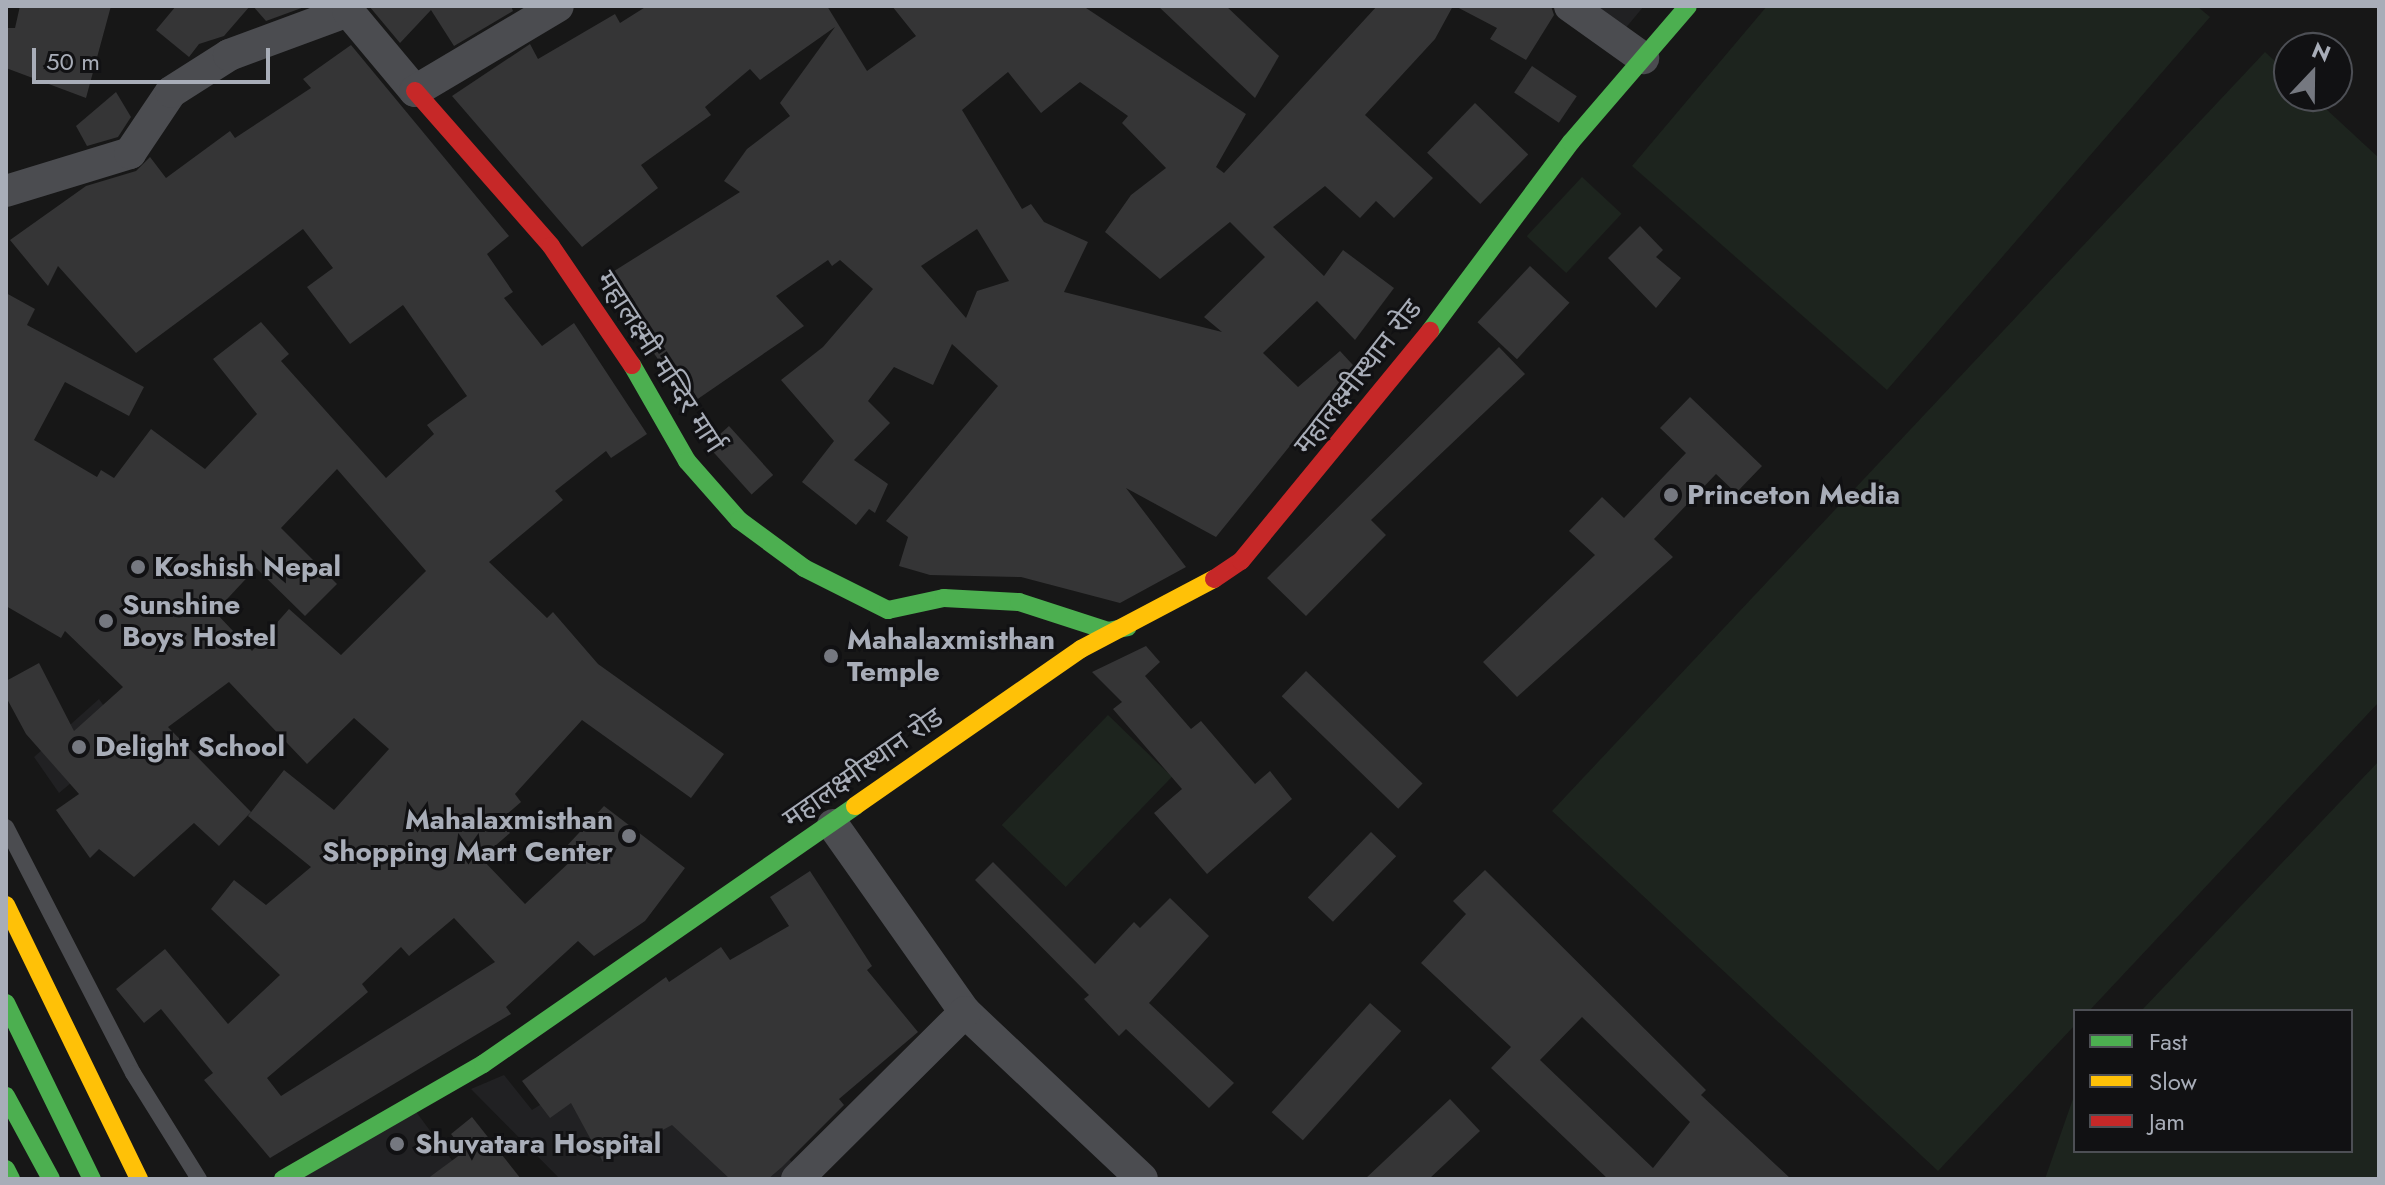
<!DOCTYPE html>
<meta charset="utf-8">
<style>
body{margin:0}
#map{position:relative;width:2385px;height:1185px;overflow:hidden;background:#171717;font-family:Jost,"Noto Sans Devanagari",sans-serif}
div>[style]{position:absolute}
[style*='--x']{left:calc(var(--x)*1px);top:calc(var(--y)*1px);width:calc(var(--w)*1px);rotate:calc(var(--a)*1deg)}
.built>*{inset:0;background:#212123}
.green>*{inset:0;background:#1d241e;transform-origin:0 0}
.building>*{inset:0;background:#353536;transform-origin:0 0}
.lane>*{height:16px;margin:-8px;padding:0 8px;transform-origin:8px;border-radius:8px;background:#4b4c50}
.street>*{height:32px;margin:-16px;padding:0 16px;transform-origin:16px;border-radius:16px;background:#4b4c50}
.fast>*{height:18px;margin:-9px;padding:0 9px;transform-origin:9px;border-radius:9px;background:#4caf50}
.slow>*{height:18px;margin:-9px;padding:0 9px;transform-origin:9px;border-radius:9px;background:#ffc107}
.jam>*{height:18px;margin:-9px;padding:0 9px;transform-origin:9px;border-radius:9px;background:#c62828}
.dots>*{width:22px;height:22px;translate:-50% -50%;box-sizing:border-box;border:4px solid #111113;border-radius:50%}
span{translate:-50% -50%;white-space:nowrap;text-align:center;line-height:1.15;-webkit-text-stroke:6px #111113;paint-order:stroke}
.street-label{font-size:28px;color:#a8adb8}
.poi-label{font-size:28px;color:#a8adb8;font-weight:700}
.left{translate:0 -50%;text-align:left}
.right{translate:-100% -50%;text-align:right}
.frame{position:absolute;inset:0;border:8px solid #a8adb8;pointer-events:none}
.legend{position:absolute;left:2073px;top:1009px;width:280px;height:144px;box-sizing:border-box;background:#111113;border:2px solid #4d4f55;margin:0;padding:10px 14px;list-style:none;font-size:24px;color:#a8adb8}
.legend li{display:flex;align-items:center;gap:16px;height:40px}
.legend b{width:40px;border:2px solid #4d4f55}
.north{position:absolute;left:2273px;top:32px;width:80px;height:80px;box-sizing:border-box;background:#111113;border:2px solid #4d4f55;border-radius:50%;rotate:22deg;font-size:22px;font-weight:700;line-height:32px;text-align:center;color:#a8adb8}
.north::after{content:'';display:block;margin:auto;width:28px;height:36px;background:#757880;clip-path:polygon(50% 0,100% 100%,50% 72%,0 100%)}
.scale{position:absolute;left:32px;top:48px;width:238px;height:36px;box-sizing:border-box;border:4px solid #a8adb8;border-top:0;padding-left:10px;font-size:24px;line-height:28px;white-space:nowrap;color:#a8adb8;-webkit-text-stroke:6px #111113;paint-order:stroke}
</style>
<div id="map">
<div class="built">
<i style="clip-path:polygon(1580px 6px,1644px 6px,1619px 36px)"></i>
<i style="clip-path:polygon(99px 699px,126px 737px,59px 793px,34px 757px)"></i>
<i style="clip-path:polygon(627px 1049px,713px 1085px,795px 1165px,783px 1179px,560px 1179px,471px 1089px,504px 1075px,532px 1110px)"></i>
<i style="clip-path:polygon(414px 1109px,466px 1179px,294px 1179px)"></i>
</div>
<div class="green">
<i style="clip-path:polygon(1767px 6px,2197px 6px,2210px 17px,1887px 390px,1632px 166px)"></i>
<i style="clip-path:polygon(2265px 52px,2289px 74px,2289px 96px,2312px 96px,2379px 158px,2379px 702px,2089px 1011px,2075px 1011px,2075px 1025px,1938px 1171px,1552px 811px)"></i>
<i style="left:1582px;top:177px;width:54px;height:81px;rotate:43deg"></i>
<i style="left:1108px;top:715px;width:89px;height:153px;rotate:44deg"></i>
<i style="clip-path:polygon(2379px 761px,2379px 1179px,2045px 1179px,2075px 1093px,2075px 1151px,2351px 1151px,2351px 1011px,2141px 1011px)"></i>
</div>
<div class="building">
<i style="clip-path:polygon(20px 6px,111px 6px,86px 98px,6px 68px,6px 28px,15px 28px)"></i>
<i style="clip-path:polygon(176px 6px,250px 6px,224px 36px,199px 44px,189px 57px,156px 30px)"></i>
<i style="clip-path:polygon(253px 6px,307px 6px,266px 21px)"></i>
<i style="clip-path:polygon(369px 6px,511px 6px,513px 11px,454px 46px,431px 10px,400px 43px)"></i>
<i style="clip-path:polygon(evenodd,647px 6px,827px 6px,867px 71px,916px 36px,892px 6px,1083px 6px,1246px 114px,1216px 167px,1224px 173px,1377px 6px,1453px 6px,1435px 39px,1365px 115px,1433px 178px,1394px 218px,1376px 201px,1360px 218px,1325px 186px,1273px 227px,1324px 276px,1343px 250px,1394px 288px,1355px 340px,1317px 301px,1263px 353px,1298px 387px,1340px 351px,1364px 377px,1314px 434px,1306px 426px,1216px 537px,1126px 488px,1186px 567px,1120px 603px,1021px 577px,930px 575px,899px 566px,908px 537px,886px 521px,998px 386px,952px 344px,933px 385px,894px 367px,868px 401px,890px 423px,854px 460px,888px 484px,875px 513px,869px 509px,856px 525px,802px 482px,834px 441px,781px 380px,823px 347px,873px 289px,840px 260px,832px 266px,828px 260px,776px 296px,804px 326px,689px 405px,603px 278px,740px 192px,724px 181px,747px 149px,790px 116px,780px 103px,835px 27px,760px 80px,750px 69px,705px 107px,711px 115px,641px 165px,658px 188px,582px 247px,452px 96px,530px 44px,538px 59px,615px 14px,620px 23px,647px 6px,1008px 72px,1041px 113px,1080px 82px,1128px 116px,1122px 123px,1166px 168px,1131px 195px,1105px 232px,1160px 279px,1230px 222px,1265px 257px,1204px 317px,1222px 332px,1064px 292px,1088px 242px,1044px 222px,1031px 204px,1022px 209px,962px 110px,1008px 72px,647px 6px,977px 229px,1009px 281px,977px 291px,966px 318px,921px 266px,977px 229px)"></i>
<i style="clip-path:polygon(1158px 6px,1226px 6px,1279px 56px,1255px 98px)"></i>
<i style="clip-path:polygon(1455px 6px,1551px 6px,1554px 15px,1526px 60px,1490px 39px,1497px 28px)"></i>
<i style="clip-path:polygon(evenodd,351px 45px,509px 236px,487px 254px,513px 292px,504px 298px,542px 346px,574px 323px,647px 434px,611px 458px,606px 451px,555px 491px,563px 500px,489px 562px,547px 618px,553px 612px,598px 664px,724px 754px,691px 798px,582px 720px,515px 794px,521px 802px,500px 820px,510px 833px,481px 858px,525px 904px,574px 858px,564px 849px,604px 806px,685px 868px,645px 921px,594px 956px,578px 941px,506px 1007px,511px 1014px,270px 1158px,204px 1080px,213px 1073px,161px 1009px,144px 1023px,116px 989px,165px 949px,228px 1024px,280px 975px,211px 909px,234px 880px,266px 905px,311px 867px,248px 816px,284px 770px,334px 810px,389px 749px,354px 718px,307px 764px,229px 682px,168px 727px,251px 812px,219px 846px,194px 823px,134px 877px,99px 849px,90px 858px,56px 810px,79px 794px,26px 734px,6px 697px,6px 681px,39px 663px,74px 731px,123px 687px,65px 631px,61px 638px,6px 606px,6px 293px,35px 309px,27px 325px,144px 387px,129px 416px,65px 382px,34px 440px,97px 477px,101px 470px,114px 478px,151px 429px,205px 469px,257px 414px,213px 359px,261px 322px,289px 354px,281px 361px,386px 478px,434px 434px,427px 425px,467px 396px,403px 305px,350px 344px,307px 287px,333px 268px,303px 229px,136px 353px,58px 266px,48px 286px,10px 240px,86px 186px,136px 171px,150px 157px,166px 178px,230px 131px,235px 138px,311px 88px,303px 79px,351px 45px,337px 469px,426px 571px,341px 655px,289px 609px,252px 651px,215px 612px,256px 568px,305px 616px,337px 584px,281px 528px,337px 469px,351px 45px,454px 918px,495px 962px,281px 1096px,267px 1078px,368px 992px,362px 984px,401px 947px,409px 956px,454px 918px)"></i>
<i style="left:1532px;top:66px;width:54px;height:32px;rotate:34deg"></i>
<i style="clip-path:polygon(116px 92px,131px 117px,118px 137px,87px 146px,76px 126px)"></i>
<i style="left:1475px;top:103px;width:74px;height:69px;rotate:44deg"></i>
<i style="clip-path:polygon(1640px 226px,1663px 250px,1656px 257px,1681px 278px,1656px 308px,1608px 258px)"></i>
<i style="left:1530px;top:266px;width:54px;height:77px;rotate:43deg"></i>
<i style="clip-path:polygon(1499px 347px,1525px 374px,1371px 520px,1386px 535px,1306px 616px,1267px 578px)"></i>
<i style="clip-path:polygon(1690px 397px,1762px 466px,1736px 493px,1716px 474px,1654px 539px,1673px 557px,1517px 697px,1483px 662px,1595px 555px,1569px 531px,1602px 497px,1624px 518px,1686px 453px,1660px 428px)"></i>
<i style="left:729px;top:426px;width:66px;height:29px;rotate:48deg"></i>
<i style="clip-path:polygon(1146px 646px,1160px 662px,1145px 676px,1191px 729px,1201px 721px,1255px 784px,1270px 771px,1292px 799px,1207px 874px,1154px 813px,1182px 789px,1113px 709px,1122px 702px,1092px 672px)"></i>
<i style="left:1306px;top:671px;width:162px;height:35px;rotate:44deg"></i>
<i style="left:1371px;top:832px;width:35px;height:91px;rotate:44deg"></i>
<i style="clip-path:polygon(993px 862px,1095px 964px,1134px 922px,1140px 928px,1170px 898px,1209px 936px,1149px 1003px,1234px 1083px,1209px 1108px,1126px 1029px,1119px 1036px,1084px 999px,1089px 995px,975px 880px)"></i>
<i style="clip-path:polygon(evenodd,1485px 870px,1706px 1090px,1701px 1095px,1791px 1179px,1608px 1179px,1491px 1068px,1511px 1047px,1421px 963px,1466px 914px,1453px 901px,1485px 870px,1582px 1017px,1690px 1122px,1653px 1168px,1540px 1060px,1582px 1017px)"></i>
<i style="clip-path:polygon(810px 871px,872px 966px,867px 970px,918px 1032px,839px 1099px,844px 1105px,782px 1167px,768px 1179px,730px 1179px,672px 1125px,603px 1162px,571px 1103px,550px 1118px,522px 1081px,666px 977px,669px 982px,721px 947px,730px 960px,789px 926px,770px 897px)"></i>
<i style="left:1370px;top:1003px;width:42px;height:147px;rotate:42deg"></i>
<i style="clip-path:polygon(1450px 1099px,1480px 1131px,1429px 1179px,1365px 1179px)"></i>
<i style="clip-path:polygon(472px 1117px,521px 1179px,427px 1179px,465px 1151px,451px 1134px)"></i>
</div>
<div class="lane">
<i style="--x:6;--y:827;--w:277;--a:62.7"></i>
<i style="--x:133;--y:1073;--w:125;--a:58.1"></i>
</div>
<div class="street">
<i style="--x:1570;--y:6;--w:90;--a:35.5"></i>
<i style="--x:6;--y:191;--w:130;--a:-17"></i>
<i style="--x:130;--y:153;--w:73;--a:-56.1"></i>
<i style="--x:171;--y:92;--w:69;--a:-32.5"></i>
<i style="--x:229;--y:55;--w:127;--a:-20.3"></i>
<i style="--x:348;--y:11;--w:104;--a:50.1"></i>
<i style="--x:415;--y:91;--w:166;--a:-30.7"></i>
<i style="--x:833;--y:825;--w:229;--a:54.8"></i>
<i style="--x:965;--y:1012;--w:243;--a:43.3"></i>
<i style="--x:797;--y:1179;--w:237;--a:-44.8"></i>
</div>
<div class="fast">
<i style="--x:1430;--y:331;--w:236;--a:-53.3"></i>
<i style="--x:1571;--y:142;--w:179;--a:-49.3"></i>
<i style="--x:632;--y:365;--w:111;--a:60.2"></i>
<i style="--x:687;--y:461;--w:79;--a:48.6"></i>
<i style="--x:739;--y:520;--w:81;--a:36.4"></i>
<i style="--x:804;--y:568;--w:94;--a:26.6"></i>
<i style="--x:888;--y:610;--w:57;--a:-12.1"></i>
<i style="--x:944;--y:598;--w:75;--a:3.1"></i>
<i style="--x:1019;--y:602;--w:94;--a:18"></i>
<i style="--x:1108;--y:631;--w:20;--a:-11"></i>
<i style="--x:6;--y:1003;--w:196;--a:64"></i>
<i style="--x:6;--y:1096;--w:94;--a:61.5"></i>
<i style="--x:6;--y:1169;--w:11;--a:63"></i>
<i style="--x:283;--y:1179;--w:231;--a:-29.9"></i>
<i style="--x:483;--y:1064;--w:453;--a:-34.7"></i>
</div>
<div class="slow">
<i style="--x:855;--y:806;--w:275;--a:-34.8"></i>
<i style="--x:1081;--y:649;--w:150;--a:-27.8"></i>
<i style="--x:6;--y:905;--w:305;--a:64.1"></i>
</div>
<div class="jam">
<i style="--x:415;--y:91;--w:206;--a:48.7"></i>
<i style="--x:551;--y:246;--w:144;--a:55.8"></i>
<i style="--x:1214;--y:579;--w:32;--a:-34"></i>
<i style="--x:1241;--y:561;--w:298;--a:-50.6"></i>
</div>
<div class="dots">
<i style="left:1671px;top:495px;background:#757880"></i>
<i style="left:138px;top:567px;background:#757880"></i>
<i style="left:106px;top:621px;background:#757880"></i>
<i style="left:831px;top:656px;background:#757880"></i>
<i style="left:79px;top:747px;background:#757880"></i>
<i style="left:629px;top:836px;background:#757880"></i>
<i style="left:397px;top:1144px;background:#757880"></i>
</div>
<div class="street-label">
<span style="left:660px;top:362px;rotate:57deg">महालक्ष्मी मन्दिर मार्ग</span>
<span style="left:1358px;top:377px;rotate:-52deg">महालक्ष्मीस्थान रोड</span>
<span style="left:863px;top:768px;rotate:-35deg">महालक्ष्मीस्थान रोड</span>
</div>
<div class="poi-label">
<span class="left" style="left:1687px;top:495px">Princeton Media</span>
<span class="left" style="left:154px;top:567px">Koshish Nepal</span>
<span class="left" style="left:122px;top:621px">Sunshine<br>Boys Hostel</span>
<span class="left" style="left:847px;top:656px">Mahalaxmisthan<br>Temple</span>
<span class="left" style="left:95px;top:747px">Delight School</span>
<span class="right" style="left:613px;top:836px">Mahalaxmisthan<br>Shopping Mart Center</span>
<span class="left" style="left:415px;top:1144px">Shuvatara Hospital</span>
</div>
<div class="frame"></div>
<ul class="legend">
<li><b style="height:10px;background:#4caf50"></b>Fast</li>
<li><b style="height:10px;background:#ffc107"></b>Slow</li>
<li><b style="height:10px;background:#c62828"></b>Jam</li>
</ul>
<div class="north">N</div>
<div class="scale">50 m</div>
</div>
